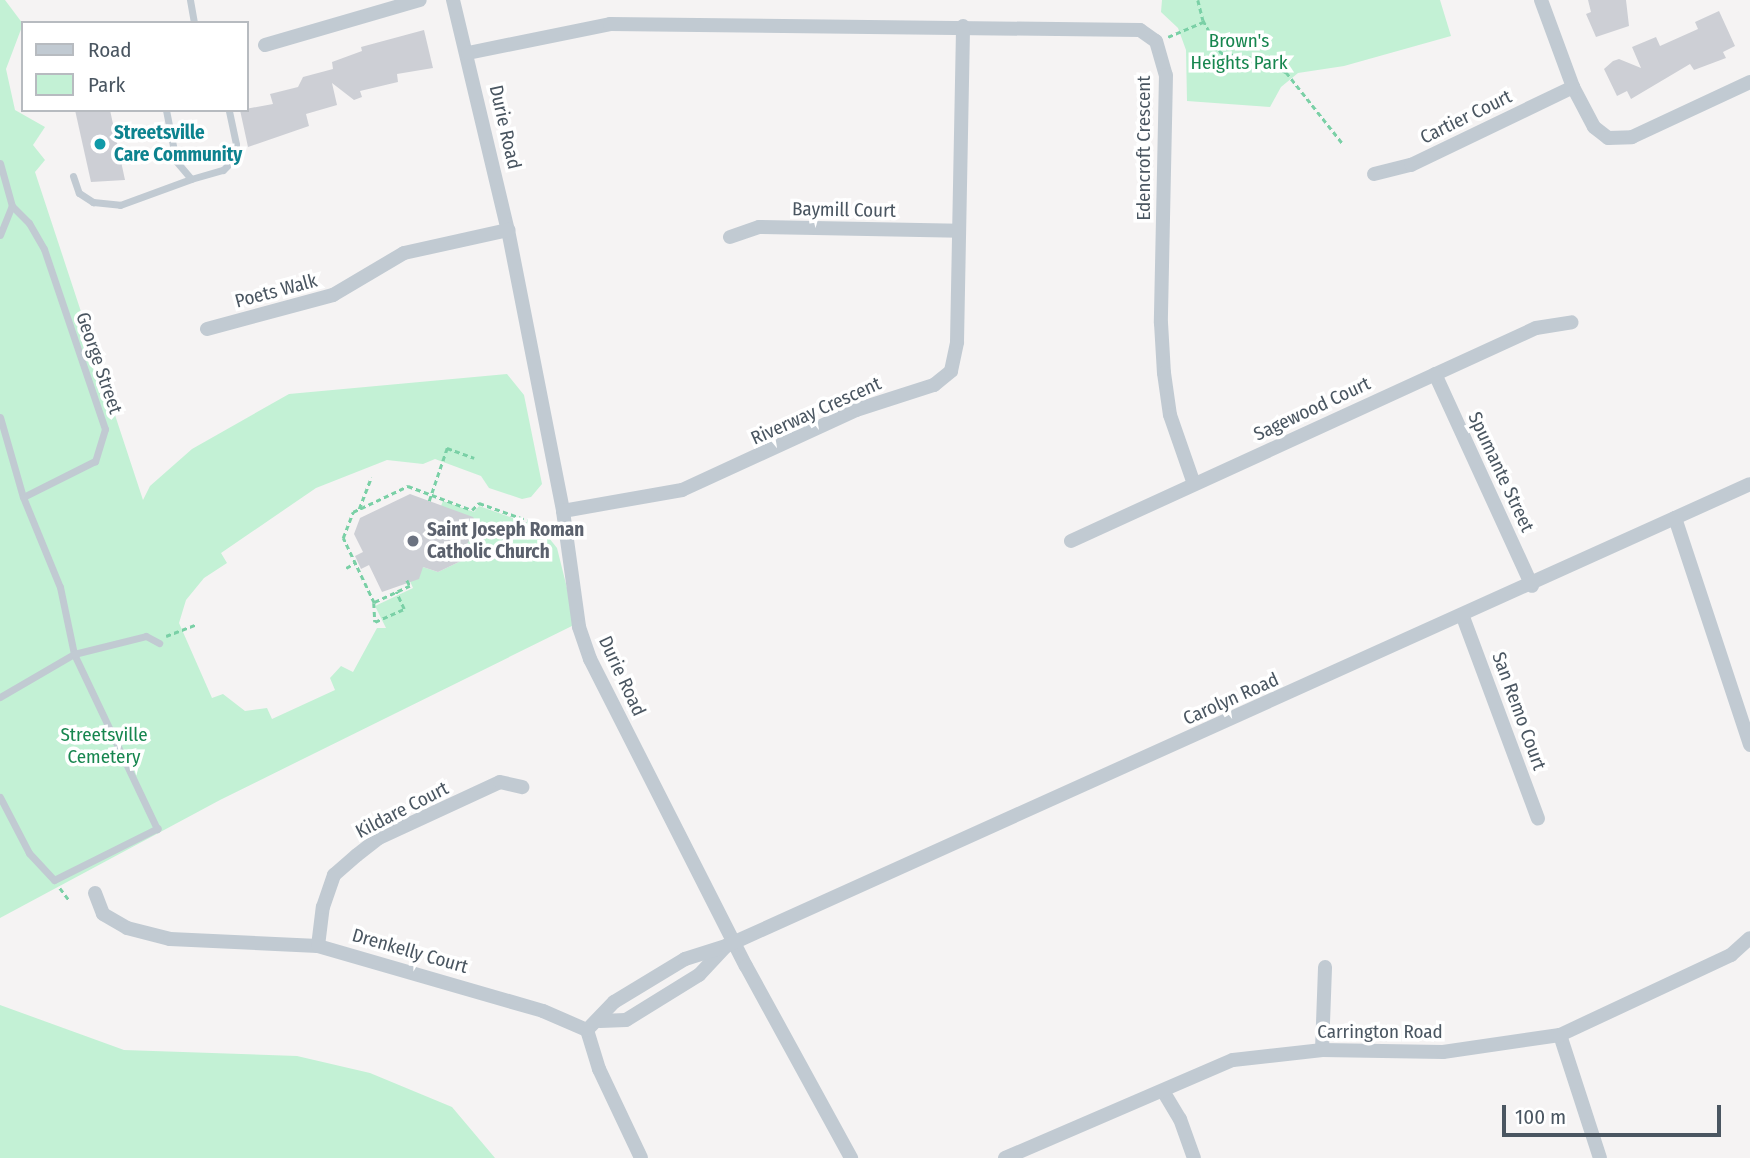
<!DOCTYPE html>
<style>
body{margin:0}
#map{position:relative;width:1750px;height:1158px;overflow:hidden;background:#f5f3f3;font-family:"Fira Sans Condensed",sans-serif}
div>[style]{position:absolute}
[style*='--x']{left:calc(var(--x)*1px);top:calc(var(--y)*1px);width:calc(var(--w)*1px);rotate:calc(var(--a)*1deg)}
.green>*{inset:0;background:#c3f1d5}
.building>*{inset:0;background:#cdcfd5}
.path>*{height:2.5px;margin-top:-1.25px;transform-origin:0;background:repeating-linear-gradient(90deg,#7ad0a6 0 5px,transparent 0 8.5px)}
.service>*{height:7px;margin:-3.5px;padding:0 3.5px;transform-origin:3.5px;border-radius:3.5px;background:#c1cad2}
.minor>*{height:14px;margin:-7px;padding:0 7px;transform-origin:7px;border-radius:7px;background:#c1cad2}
.dots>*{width:19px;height:19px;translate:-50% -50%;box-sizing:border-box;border:4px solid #fff;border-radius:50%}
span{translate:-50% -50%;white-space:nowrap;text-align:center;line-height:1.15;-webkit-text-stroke:7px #fff;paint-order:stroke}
.park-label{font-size:19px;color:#17864f}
.street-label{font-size:19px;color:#4a5661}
.culture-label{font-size:19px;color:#0d838f;font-weight:700}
.left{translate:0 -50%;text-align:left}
.worship-label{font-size:19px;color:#5b616d;font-weight:700}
.legend{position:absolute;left:21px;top:21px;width:228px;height:91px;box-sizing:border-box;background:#fff;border:2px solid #b7bbc0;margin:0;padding:9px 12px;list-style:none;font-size:21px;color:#4a5661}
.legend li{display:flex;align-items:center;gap:14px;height:35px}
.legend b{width:35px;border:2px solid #b7bbc0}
.scale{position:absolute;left:1502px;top:1105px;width:219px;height:32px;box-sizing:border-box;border:4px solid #4a5661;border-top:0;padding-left:9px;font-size:21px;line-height:24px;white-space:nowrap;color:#4a5661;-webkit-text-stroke:5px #fff;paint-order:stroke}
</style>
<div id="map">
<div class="green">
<i style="clip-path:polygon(0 0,5px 0,23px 24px,6px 69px,15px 110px,45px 127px,33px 145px,45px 160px,35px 172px,143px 500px,150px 486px,192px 449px,289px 394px,507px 374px,524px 395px,542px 484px,531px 497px,522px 499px,489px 488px,481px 476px,435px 459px,423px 464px,387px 460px,316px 488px,221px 553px,227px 563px,204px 578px,186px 600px,179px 623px,212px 698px,223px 694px,245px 711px,267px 708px,272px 719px,335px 690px,330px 678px,341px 666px,353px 672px,377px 628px,386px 628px,375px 606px,413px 588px,409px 579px,419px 578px,420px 566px,438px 572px,461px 561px,475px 522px,441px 506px,443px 501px,474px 512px,479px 506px,541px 528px,557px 548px,576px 624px,220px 800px,0 918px)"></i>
<i style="clip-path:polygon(1162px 0,1440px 0,1451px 36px,1344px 66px,1298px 73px,1281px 87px,1270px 107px,1187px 101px,1186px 50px,1178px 28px,1161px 12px)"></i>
<i style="clip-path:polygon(0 1005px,124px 1050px,297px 1056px,370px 1073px,452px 1107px,495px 1158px,0 1158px)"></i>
</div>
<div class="building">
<i style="clip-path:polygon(1588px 0,1626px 0,1629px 26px,1596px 37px,1586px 14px,1591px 12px)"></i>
<i style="clip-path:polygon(1719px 11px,1735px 46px,1723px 52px,1726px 58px,1694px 70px,1690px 64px,1631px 99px,1627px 91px,1617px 96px,1604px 69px,1613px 61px,1619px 59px,1641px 68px,1632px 47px,1656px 37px,1660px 46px,1698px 29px,1695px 22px)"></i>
<i style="clip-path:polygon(424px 30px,433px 68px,397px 74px,398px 82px,360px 91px,362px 97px,354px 100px,332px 83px,337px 105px,306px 114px,309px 126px,248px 147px,240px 110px,273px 104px,270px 94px,298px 87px,303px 77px,333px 69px,332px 62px,362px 51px,361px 47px)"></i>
<i style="clip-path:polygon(75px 110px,110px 110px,125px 180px,91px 182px)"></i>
<i style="clip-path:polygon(410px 494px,473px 517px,476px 522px,461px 561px,438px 572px,423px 567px,419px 579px,382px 592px,369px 565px,361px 569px,355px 556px,363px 552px,354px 534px,360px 518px)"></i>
</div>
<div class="path">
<i style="--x:1198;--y:0;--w:21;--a:76"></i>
<i style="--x:1203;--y:20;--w:38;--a:61"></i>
<i style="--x:1221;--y:53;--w:39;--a:9"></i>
<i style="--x:1260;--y:59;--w:29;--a:27"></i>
<i style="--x:1286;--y:72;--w:92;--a:51.6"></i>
<i style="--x:1168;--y:37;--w:39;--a:-23"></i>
<i style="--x:429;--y:501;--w:56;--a:-71.2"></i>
<i style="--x:447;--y:448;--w:29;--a:20"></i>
<i style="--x:359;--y:509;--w:34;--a:-69"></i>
<i style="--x:346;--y:568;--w:10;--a:-29"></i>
<i style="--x:407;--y:580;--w:7;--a:63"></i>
<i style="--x:410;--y:586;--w:40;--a:155"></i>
<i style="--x:374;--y:603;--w:72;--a:-115.5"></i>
<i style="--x:343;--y:538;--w:28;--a:-69"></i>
<i style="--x:353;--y:512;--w:61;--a:-25.3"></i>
<i style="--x:408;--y:486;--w:68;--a:20.6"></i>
<i style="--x:472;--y:510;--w:10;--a:-45"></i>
<i style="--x:479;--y:503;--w:65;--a:19.8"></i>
<i style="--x:540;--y:525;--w:11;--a:-5"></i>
<i style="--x:374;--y:603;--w:19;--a:87"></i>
<i style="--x:375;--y:622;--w:32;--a:-24"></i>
<i style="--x:404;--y:609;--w:19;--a:-115"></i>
<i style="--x:166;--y:636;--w:31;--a:-21"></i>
<i style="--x:60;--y:888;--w:15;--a:53"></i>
</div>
<div class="service">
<i style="--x:190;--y:0;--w:23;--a:80"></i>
<i style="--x:166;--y:110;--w:52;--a:78.9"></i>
<i style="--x:176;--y:161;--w:23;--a:50"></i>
<i style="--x:191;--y:179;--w:33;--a:-16"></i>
<i style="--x:223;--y:170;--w:13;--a:-45"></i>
<i style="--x:232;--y:161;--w:17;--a:-77"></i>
<i style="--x:236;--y:144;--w:35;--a:-102"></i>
<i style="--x:0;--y:163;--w:45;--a:74.4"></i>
<i style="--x:12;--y:206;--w:24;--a:45"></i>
<i style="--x:29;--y:223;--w:30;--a:60"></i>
<i style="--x:44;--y:249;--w:190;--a:71.3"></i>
<i style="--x:105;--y:429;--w:34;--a:107"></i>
<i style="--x:95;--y:461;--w:80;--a:153.4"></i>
<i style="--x:73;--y:176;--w:18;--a:71"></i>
<i style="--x:79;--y:193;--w:17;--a:33"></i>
<i style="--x:93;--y:202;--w:27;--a:6"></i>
<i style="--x:120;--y:205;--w:76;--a:-20.1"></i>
<i style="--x:0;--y:235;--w:31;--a:-68"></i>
<i style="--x:0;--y:417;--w:83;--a:74"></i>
<i style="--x:23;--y:497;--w:97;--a:67.7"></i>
<i style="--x:60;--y:587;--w:68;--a:78.2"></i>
<i style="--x:74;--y:654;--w:194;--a:64.6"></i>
<i style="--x:0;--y:697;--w:86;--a:-30.2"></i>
<i style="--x:74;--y:654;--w:74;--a:-14"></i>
<i style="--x:146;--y:636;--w:15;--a:28"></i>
<i style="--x:0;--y:797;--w:63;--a:62.6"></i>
<i style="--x:29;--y:853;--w:37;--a:47"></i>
<i style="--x:54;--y:880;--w:116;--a:-26.6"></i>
</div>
<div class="minor">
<i style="--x:453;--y:0;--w:236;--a:76.6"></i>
<i style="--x:508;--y:230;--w:286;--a:78.9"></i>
<i style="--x:563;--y:511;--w:117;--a:82.1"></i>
<i style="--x:579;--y:627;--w:34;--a:71"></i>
<i style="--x:590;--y:659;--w:344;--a:63.1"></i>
<i style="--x:746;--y:966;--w:219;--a:61.3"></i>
<i style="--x:1541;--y:0;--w:93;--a:69.8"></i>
<i style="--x:1573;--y:87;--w:45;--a:62.3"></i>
<i style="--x:1594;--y:127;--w:18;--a:38"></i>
<i style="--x:1608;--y:138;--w:24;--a:-2"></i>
<i style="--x:1632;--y:137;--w:130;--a:-25"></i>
<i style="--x:265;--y:45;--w:161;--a:-16.2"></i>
<i style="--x:468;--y:53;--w:145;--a:-11.5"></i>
<i style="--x:610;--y:24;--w:530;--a:0.65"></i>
<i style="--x:1140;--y:30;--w:19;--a:35"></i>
<i style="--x:1156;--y:41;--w:35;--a:74"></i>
<i style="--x:1166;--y:75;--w:248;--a:91.2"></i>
<i style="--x:1161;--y:323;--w:50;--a:86.6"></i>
<i style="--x:1164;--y:373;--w:42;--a:81.9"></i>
<i style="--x:1170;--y:415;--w:73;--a:70.8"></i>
<i style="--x:1374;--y:174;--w:38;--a:-14"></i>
<i style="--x:1411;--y:165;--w:180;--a:-25.7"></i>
<i style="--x:730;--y:237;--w:31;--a:-19"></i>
<i style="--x:759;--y:227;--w:200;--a:1.1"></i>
<i style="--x:207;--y:329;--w:131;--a:-15.1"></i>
<i style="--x:333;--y:295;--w:82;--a:-30.6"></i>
<i style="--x:404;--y:253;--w:107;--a:-12.5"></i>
<i style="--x:1435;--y:374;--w:233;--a:65.4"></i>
<i style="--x:563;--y:511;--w:121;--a:-10"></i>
<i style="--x:682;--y:490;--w:192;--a:-24.7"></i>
<i style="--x:856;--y:410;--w:82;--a:-17.8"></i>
<i style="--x:934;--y:385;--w:22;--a:-39"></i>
<i style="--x:951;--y:371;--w:30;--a:-78"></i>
<i style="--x:957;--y:342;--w:316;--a:-88.9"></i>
<i style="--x:1675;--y:518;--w:239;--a:71.7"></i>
<i style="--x:1071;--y:541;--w:511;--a:-24.61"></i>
<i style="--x:1536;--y:328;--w:36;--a:-9"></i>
<i style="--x:1463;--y:617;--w:215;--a:69.6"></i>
<i style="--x:95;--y:893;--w:22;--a:69"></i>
<i style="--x:103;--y:914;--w:28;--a:30"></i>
<i style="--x:127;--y:928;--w:44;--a:14.3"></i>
<i style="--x:170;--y:939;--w:148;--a:2.7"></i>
<i style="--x:318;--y:946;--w:234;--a:16.1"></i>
<i style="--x:543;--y:1011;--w:48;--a:23.4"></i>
<i style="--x:587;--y:1030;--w:41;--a:72.9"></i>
<i style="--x:599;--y:1069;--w:98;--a:64.7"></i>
<i style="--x:318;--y:946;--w:39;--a:-83"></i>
<i style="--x:323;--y:907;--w:34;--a:-71"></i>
<i style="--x:334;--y:875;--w:30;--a:-41"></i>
<i style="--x:357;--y:855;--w:28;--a:-38"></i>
<i style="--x:379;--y:838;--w:133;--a:-24.8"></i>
<i style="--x:500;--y:782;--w:23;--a:13"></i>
<i style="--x:600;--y:1021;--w:26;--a:-2"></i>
<i style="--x:626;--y:1020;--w:86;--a:-31.7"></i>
<i style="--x:699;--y:975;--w:38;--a:-47"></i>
<i style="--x:587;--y:1030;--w:39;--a:-46"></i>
<i style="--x:614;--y:1002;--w:83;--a:-31.2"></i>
<i style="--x:685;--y:959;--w:43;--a:-17.6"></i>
<i style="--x:726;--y:946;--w:1123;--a:-24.28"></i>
<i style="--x:1560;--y:1035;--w:129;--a:72"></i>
<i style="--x:1322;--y:1050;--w:83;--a:-87.9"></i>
<i style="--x:1163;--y:1091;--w:33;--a:59"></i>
<i style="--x:1180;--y:1119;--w:41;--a:70.3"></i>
<i style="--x:1005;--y:1158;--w:248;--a:-23.3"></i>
<i style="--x:1233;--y:1060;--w:90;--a:-6.4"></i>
<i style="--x:1322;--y:1050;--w:121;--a:0.9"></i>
<i style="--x:1443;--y:1052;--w:118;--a:-8.3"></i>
<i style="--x:1560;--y:1035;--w:189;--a:-25.1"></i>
<i style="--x:1731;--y:955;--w:25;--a:-42"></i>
</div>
<div class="dots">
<i style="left:100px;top:144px;background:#0f9aa8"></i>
<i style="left:413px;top:541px;background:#6b7280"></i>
</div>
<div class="park-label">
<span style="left:1239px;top:52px">Brown's<br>Heights Park</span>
<span style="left:104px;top:746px">Streetsville<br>Cemetery</span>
</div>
<div class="street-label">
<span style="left:1466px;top:117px;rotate:-26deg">Cartier Court</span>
<span style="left:505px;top:127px;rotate:77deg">Durie Road</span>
<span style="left:1144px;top:148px;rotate:-90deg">Edencroft Crescent</span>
<span style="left:844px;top:210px;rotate:1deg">Baymill Court</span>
<span style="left:276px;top:291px;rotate:-15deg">Poets Walk</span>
<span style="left:99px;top:363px;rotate:71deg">George Street</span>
<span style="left:1312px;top:409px;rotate:-25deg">Sagewood Court</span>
<span style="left:816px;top:411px;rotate:-24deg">Riverway Crescent</span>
<span style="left:1501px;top:472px;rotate:65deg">Spumante Street</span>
<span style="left:622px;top:676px;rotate:65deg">Durie Road</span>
<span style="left:1231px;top:699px;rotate:-24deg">Carolyn Road</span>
<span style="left:1519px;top:711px;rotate:70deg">San Remo Court</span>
<span style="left:402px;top:810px;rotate:-27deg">Kildare Court</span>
<span style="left:410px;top:951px;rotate:16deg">Drenkelly Court</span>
<span style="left:1380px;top:1032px">Carrington Road</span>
</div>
<div class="culture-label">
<span class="left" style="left:114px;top:144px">Streetsville<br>Care Community</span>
</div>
<div class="worship-label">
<span class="left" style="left:427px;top:541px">Saint Joseph Roman<br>Catholic Church</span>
</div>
<ul class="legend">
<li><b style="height:9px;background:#c1cad2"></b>Road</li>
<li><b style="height:19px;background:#c3f1d5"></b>Park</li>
</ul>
<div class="scale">100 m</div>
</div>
